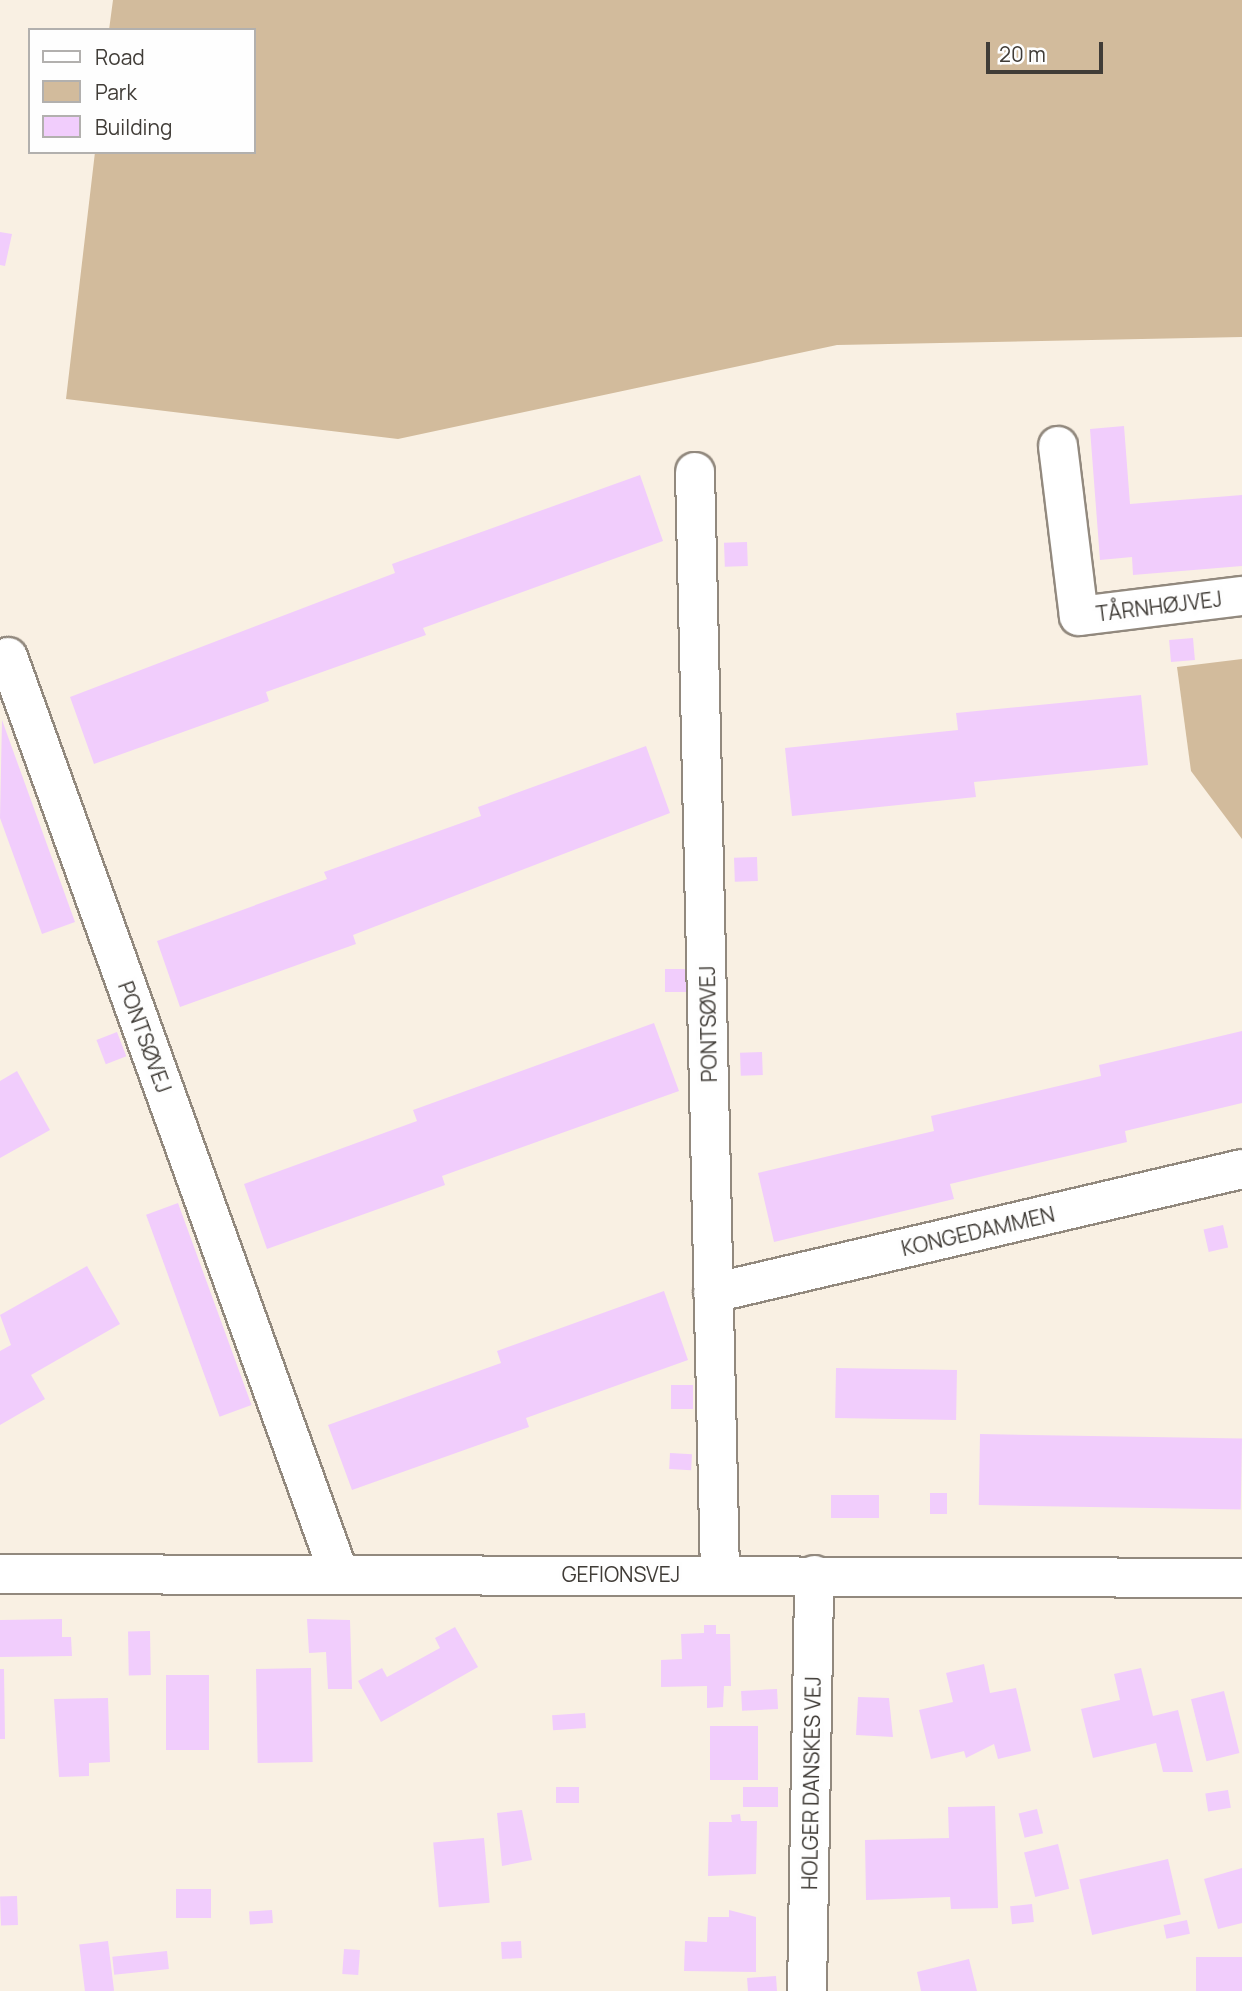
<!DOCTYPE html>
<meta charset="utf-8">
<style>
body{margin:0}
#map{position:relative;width:1242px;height:1991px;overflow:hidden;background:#f9f0e3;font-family:Manrope,sans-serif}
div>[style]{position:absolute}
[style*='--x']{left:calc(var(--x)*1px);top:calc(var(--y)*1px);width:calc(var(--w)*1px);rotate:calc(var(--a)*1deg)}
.green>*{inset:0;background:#d2bb9c}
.building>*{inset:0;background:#f1cdfc;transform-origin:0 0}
.roads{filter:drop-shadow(2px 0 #92897e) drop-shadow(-2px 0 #92897e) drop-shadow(0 2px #92897e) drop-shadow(0 -2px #92897e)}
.minor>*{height:38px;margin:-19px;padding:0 19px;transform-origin:19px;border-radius:19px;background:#fff}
.secondary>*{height:38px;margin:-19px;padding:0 19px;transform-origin:19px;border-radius:19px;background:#fff}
span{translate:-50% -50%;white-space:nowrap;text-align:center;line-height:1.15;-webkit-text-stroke:7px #fefefe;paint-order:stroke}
.street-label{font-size:21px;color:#403c37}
.legend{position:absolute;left:28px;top:28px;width:228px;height:126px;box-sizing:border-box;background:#fefefe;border:2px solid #b2b0ae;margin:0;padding:9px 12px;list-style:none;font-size:21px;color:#403c37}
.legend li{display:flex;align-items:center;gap:14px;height:35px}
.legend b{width:35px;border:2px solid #b2b0ae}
.scale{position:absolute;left:986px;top:42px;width:117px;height:32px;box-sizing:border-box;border:4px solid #403c37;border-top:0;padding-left:9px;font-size:21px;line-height:24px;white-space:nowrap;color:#403c37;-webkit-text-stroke:5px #fefefe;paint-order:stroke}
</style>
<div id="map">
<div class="green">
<i style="clip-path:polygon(113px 0,1242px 0,1242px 337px,837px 345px,398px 439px,66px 399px,95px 152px,254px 152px,254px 30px,109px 30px)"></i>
<i style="clip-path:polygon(1242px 659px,1242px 839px,1191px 771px,1177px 667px)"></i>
</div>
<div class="building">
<i style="clip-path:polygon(0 232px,12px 234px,5px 266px,0 265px)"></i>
<i style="clip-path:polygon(1124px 426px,1130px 504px,1242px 495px,1242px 566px,1133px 575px,1132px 557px,1100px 560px,1090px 429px)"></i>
<i style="clip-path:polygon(640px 475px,663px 541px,423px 628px,426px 635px,266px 692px,269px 701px,94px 764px,70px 697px,395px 573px,392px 564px)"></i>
<i style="left:747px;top:542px;width:24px;height:23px;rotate:88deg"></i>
<i style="left:1193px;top:638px;width:22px;height:24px;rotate:85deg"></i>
<i style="clip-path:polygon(1141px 695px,1148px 765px,974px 782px,976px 797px,792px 816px,785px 748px,958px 730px,956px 713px)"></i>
<i style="clip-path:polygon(2px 720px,75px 922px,42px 934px,0 818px)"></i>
<i style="clip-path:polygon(646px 746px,670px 813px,353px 935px,356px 944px,180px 1007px,157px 941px,327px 879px,324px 872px,481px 816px,478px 807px)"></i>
<i style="left:757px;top:857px;width:24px;height:23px;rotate:88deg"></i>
<i style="left:665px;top:969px;width:25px;height:23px"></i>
<i style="clip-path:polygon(654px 1023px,679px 1091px,442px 1176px,445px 1185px,267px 1249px,244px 1184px,417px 1121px,413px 1110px)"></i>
<i style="clip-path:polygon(1242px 1031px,1242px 1103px,1125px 1131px,1127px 1142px,950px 1184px,954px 1199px,774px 1242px,758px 1173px,934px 1131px,931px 1116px,1101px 1076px,1099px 1065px)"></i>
<i style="left:117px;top:1032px;width:26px;height:22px;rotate:69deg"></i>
<i style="left:762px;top:1052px;width:23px;height:22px;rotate:88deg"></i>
<i style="clip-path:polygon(17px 1071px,50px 1130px,0 1158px,0 1081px)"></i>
<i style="left:178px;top:1203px;width:215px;height:34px;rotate:70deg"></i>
<i style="left:1223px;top:1225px;width:23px;height:20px;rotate:77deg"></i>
<i style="clip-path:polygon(87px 1266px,120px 1324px,31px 1375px,45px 1399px,0 1425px,0 1351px,11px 1345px,0 1315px)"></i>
<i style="clip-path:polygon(664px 1291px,688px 1360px,526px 1418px,529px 1427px,352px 1490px,328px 1425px,501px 1363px,497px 1351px)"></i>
<i style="left:836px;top:1368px;width:121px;height:50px;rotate:1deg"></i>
<i style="left:671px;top:1385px;width:22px;height:24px"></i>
<i style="left:980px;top:1434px;width:262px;height:71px;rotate:1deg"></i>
<i style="left:670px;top:1453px;width:22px;height:16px;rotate:3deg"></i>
<i style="left:930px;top:1493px;width:17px;height:21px"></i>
<i style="left:831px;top:1495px;width:48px;height:23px"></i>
<i style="clip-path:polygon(62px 1619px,62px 1637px,71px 1637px,72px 1656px,0 1657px,0 1620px)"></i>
<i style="clip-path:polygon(307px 1619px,350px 1620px,352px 1689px,328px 1689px,326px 1652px,309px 1653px)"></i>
<i style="clip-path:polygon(704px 1625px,716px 1625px,716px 1634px,730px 1634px,731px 1686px,724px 1686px,723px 1707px,707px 1708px,707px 1686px,661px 1687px,661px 1660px,682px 1659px,681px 1634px,704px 1633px)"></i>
<i style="clip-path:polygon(455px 1627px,478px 1667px,381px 1722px,358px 1681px,382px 1668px,387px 1677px,440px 1648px,435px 1638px)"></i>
<i style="left:150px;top:1631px;width:44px;height:22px;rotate:89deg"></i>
<i style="clip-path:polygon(984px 1664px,990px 1693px,1016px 1688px,1031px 1751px,998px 1759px,994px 1744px,966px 1758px,964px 1751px,931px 1759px,919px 1710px,953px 1702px,946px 1673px)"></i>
<i style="left:311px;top:1668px;width:94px;height:55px;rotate:89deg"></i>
<i style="clip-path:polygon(1141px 1668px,1153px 1716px,1178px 1710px,1193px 1772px,1163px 1772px,1156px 1743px,1093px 1758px,1081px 1709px,1120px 1700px,1114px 1674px)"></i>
<i style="clip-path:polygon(0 1669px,4px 1669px,5px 1739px,0 1739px)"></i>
<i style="left:209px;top:1675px;width:75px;height:43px;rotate:90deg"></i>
<i style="left:777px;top:1689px;width:20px;height:36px;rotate:87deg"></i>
<i style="left:1224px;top:1691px;width:64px;height:34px;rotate:76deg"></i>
<i style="clip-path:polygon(858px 1697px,889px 1698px,893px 1737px,856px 1735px)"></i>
<i style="clip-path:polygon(108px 1698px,110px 1762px,89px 1763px,89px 1776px,59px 1777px,54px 1699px)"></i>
<i style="left:585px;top:1713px;width:15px;height:33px;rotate:86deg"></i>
<i style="left:758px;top:1726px;width:54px;height:48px;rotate:90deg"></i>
<i style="left:556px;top:1787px;width:23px;height:16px"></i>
<i style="left:743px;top:1787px;width:35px;height:20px"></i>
<i style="left:1228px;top:1790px;width:18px;height:23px;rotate:81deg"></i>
<i style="clip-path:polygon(995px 1806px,998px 1908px,951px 1909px,950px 1897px,866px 1900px,865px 1840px,949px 1838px,948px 1807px)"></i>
<i style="left:1037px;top:1809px;width:25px;height:19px;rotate:76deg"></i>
<i style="clip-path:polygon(522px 1810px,532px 1860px,502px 1866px,497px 1813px)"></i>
<i style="clip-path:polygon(740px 1814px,741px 1821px,757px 1821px,756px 1874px,708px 1876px,709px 1822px,732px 1822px,731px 1815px)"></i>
<i style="left:484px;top:1838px;width:65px;height:51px;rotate:85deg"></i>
<i style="left:1058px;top:1844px;width:46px;height:35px;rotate:76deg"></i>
<i style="left:1168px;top:1859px;width:57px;height:91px;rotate:77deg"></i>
<i style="clip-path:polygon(1242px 1868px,1242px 1923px,1218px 1929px,1204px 1879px)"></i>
<i style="left:176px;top:1889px;width:35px;height:29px"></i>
<i style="left:17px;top:1896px;width:29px;height:17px;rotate:88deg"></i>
<i style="left:1032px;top:1904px;width:18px;height:22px;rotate:84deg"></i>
<i style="left:272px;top:1910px;width:13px;height:23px;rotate:86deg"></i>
<i style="clip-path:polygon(729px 1910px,756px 1917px,756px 1972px,684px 1971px,685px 1941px,707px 1942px,708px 1917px,729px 1917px)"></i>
<i style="left:1187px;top:1920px;width:14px;height:24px;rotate:78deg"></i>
<i style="left:108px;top:1941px;width:50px;height:29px;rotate:83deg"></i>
<i style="left:521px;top:1941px;width:17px;height:20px;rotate:87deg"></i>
<i style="left:344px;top:1949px;width:16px;height:25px;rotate:4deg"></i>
<i style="left:167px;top:1951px;width:18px;height:55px;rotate:84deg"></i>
<i style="left:1242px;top:1957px;width:34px;height:46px;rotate:90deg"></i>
<i style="clip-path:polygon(969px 1959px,977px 1991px,921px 1991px,917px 1972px)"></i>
<i style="left:776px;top:1976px;width:15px;height:29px;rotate:86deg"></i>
</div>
<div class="roads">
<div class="minor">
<i style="--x:1058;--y:446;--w:171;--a:83"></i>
<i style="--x:1079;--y:616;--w:164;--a:-7"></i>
<i style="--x:695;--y:472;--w:1104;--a:88.7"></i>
<i style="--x:8;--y:657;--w:975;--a:70.15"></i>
<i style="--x:713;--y:1293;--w:543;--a:-13.19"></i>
<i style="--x:807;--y:1991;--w:416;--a:-89"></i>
</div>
<div class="secondary">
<i style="--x:0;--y:1574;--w:1242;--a:0.18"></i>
</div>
</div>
<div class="street-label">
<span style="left:1159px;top:606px;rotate:-7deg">TÅRNHØJVEJ</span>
<span style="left:708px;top:1024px;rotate:-91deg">PONTSØVEJ</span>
<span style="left:145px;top:1037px;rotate:70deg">PONTSØVEJ</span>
<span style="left:978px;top:1231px;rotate:-13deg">KONGEDAMMEN</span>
<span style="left:621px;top:1574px">GEFIONSVEJ</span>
<span style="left:811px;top:1783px;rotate:-89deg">HOLGER DANSKES VEJ</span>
</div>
<ul class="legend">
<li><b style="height:9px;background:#fff"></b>Road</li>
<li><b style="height:19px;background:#d2bb9c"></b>Park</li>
<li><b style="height:19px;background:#f1cdfc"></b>Building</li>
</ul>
<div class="scale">20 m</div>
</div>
